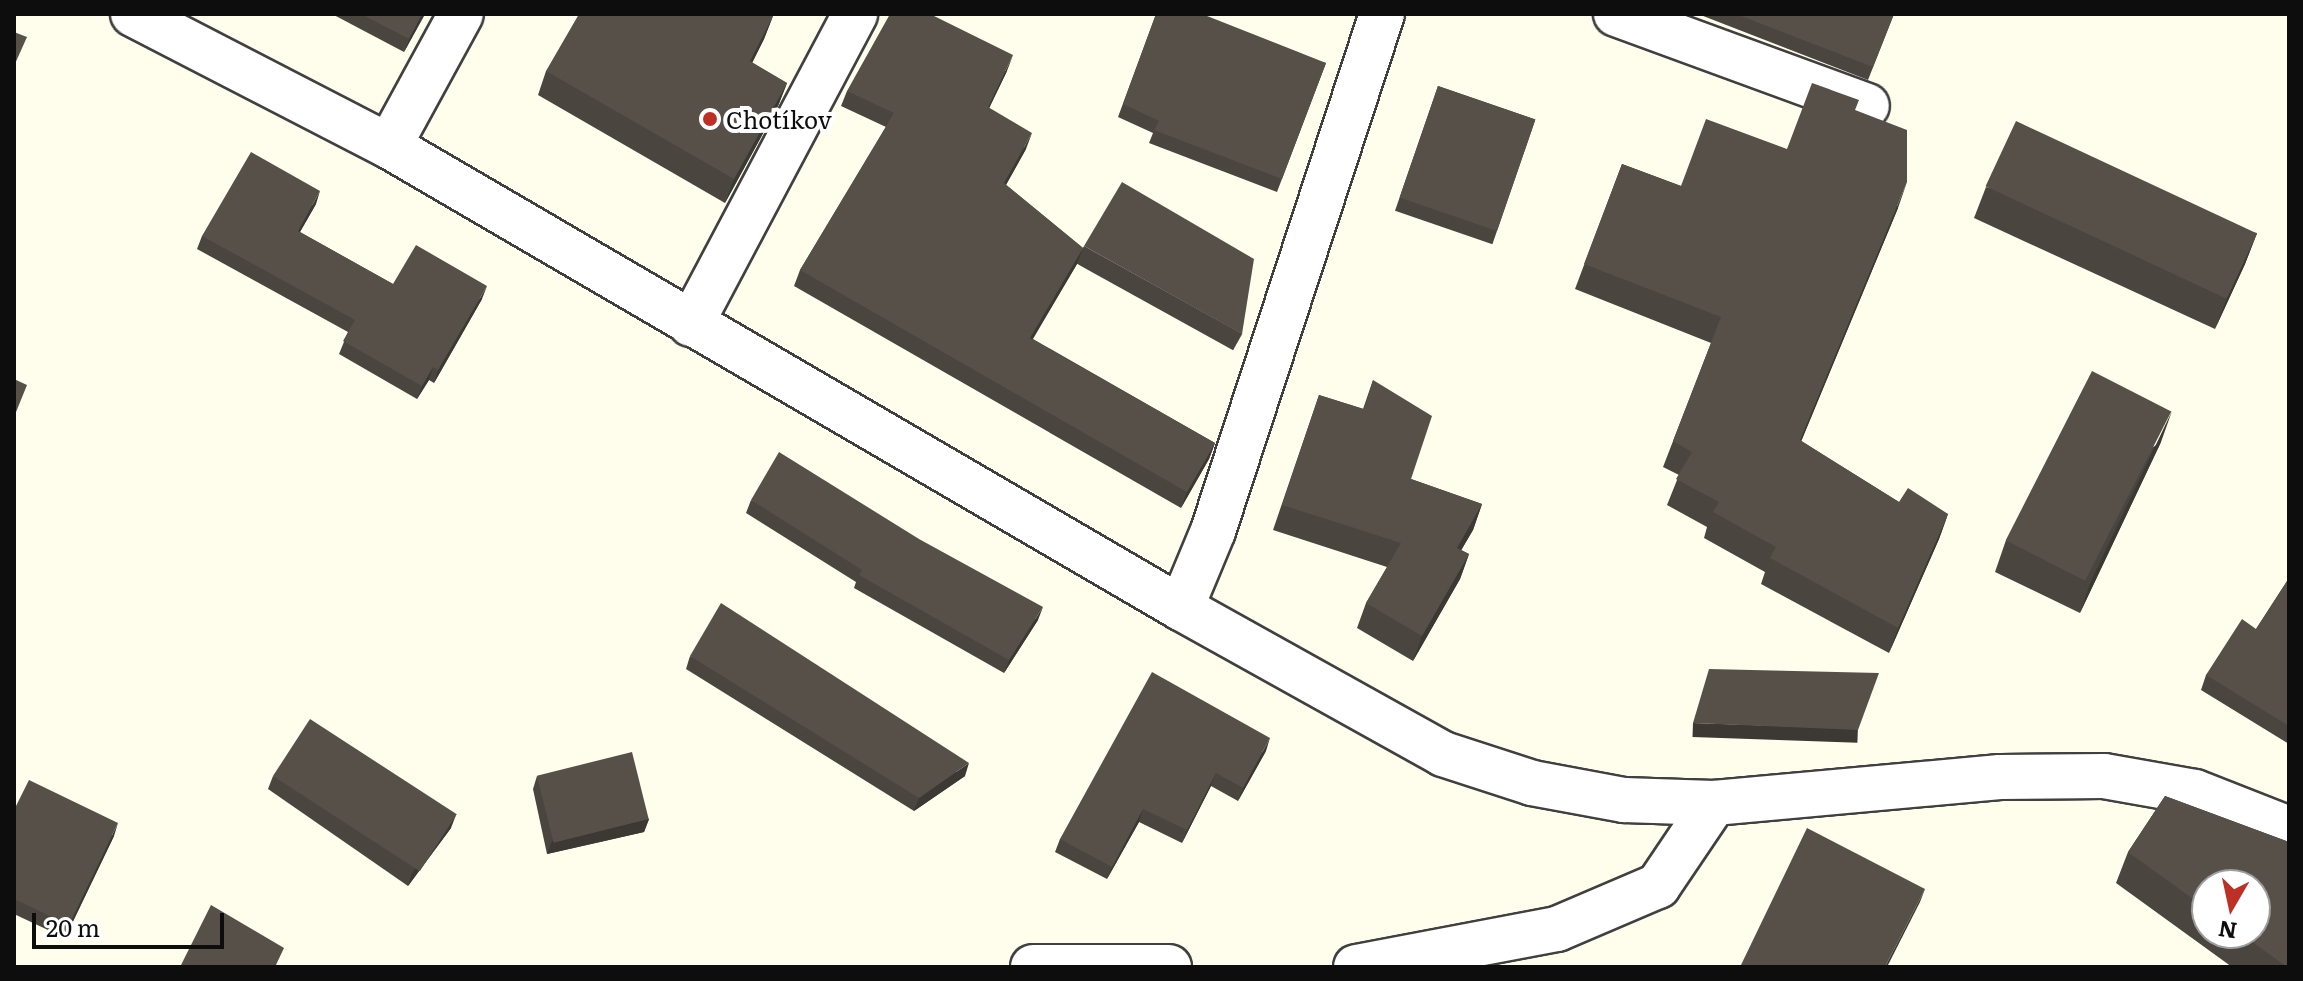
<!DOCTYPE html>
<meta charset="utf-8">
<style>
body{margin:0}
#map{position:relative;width:2303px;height:981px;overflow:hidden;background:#fffeed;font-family:Literata,serif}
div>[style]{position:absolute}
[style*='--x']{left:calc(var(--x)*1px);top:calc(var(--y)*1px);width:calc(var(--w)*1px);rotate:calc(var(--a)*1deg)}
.roads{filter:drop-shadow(2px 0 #404040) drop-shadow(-2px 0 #404040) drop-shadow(0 2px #404040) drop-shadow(0 -2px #404040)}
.minor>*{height:44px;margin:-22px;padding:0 22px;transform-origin:22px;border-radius:22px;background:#fff}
.wall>*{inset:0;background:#4a453f;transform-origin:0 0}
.shaded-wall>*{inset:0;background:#3c3833;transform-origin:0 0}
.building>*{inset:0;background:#565049;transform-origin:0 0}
.dots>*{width:22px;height:22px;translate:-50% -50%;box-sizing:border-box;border:4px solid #fff;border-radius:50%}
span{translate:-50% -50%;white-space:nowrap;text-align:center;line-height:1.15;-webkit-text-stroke:8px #fff;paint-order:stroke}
.poi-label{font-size:24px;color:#0d0d0d}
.left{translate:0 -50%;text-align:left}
.frame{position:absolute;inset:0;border:16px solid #0d0d0d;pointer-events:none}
.north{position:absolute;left:2191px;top:869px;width:80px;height:80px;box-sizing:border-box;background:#fff;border:2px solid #9e9e9e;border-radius:50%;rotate:189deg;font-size:22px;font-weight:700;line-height:32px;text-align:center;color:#0d0d0d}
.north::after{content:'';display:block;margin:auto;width:28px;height:36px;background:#bd3025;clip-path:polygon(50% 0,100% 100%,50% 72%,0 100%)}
.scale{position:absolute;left:32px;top:913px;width:192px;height:36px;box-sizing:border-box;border:4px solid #0d0d0d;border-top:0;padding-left:10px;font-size:24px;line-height:28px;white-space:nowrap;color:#0d0d0d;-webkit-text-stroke:6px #fff;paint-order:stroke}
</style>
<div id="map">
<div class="roads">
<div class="minor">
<i style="--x:133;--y:14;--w:288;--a:27.3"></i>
<i style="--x:389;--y:146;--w:917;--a:30.26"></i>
<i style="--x:1181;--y:608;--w:300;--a:29.1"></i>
<i style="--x:1443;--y:754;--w:94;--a:18"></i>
<i style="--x:1532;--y:783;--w:94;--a:10.5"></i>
<i style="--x:1624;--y:800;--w:90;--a:1.9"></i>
<i style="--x:1714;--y:803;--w:287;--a:-5.2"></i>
<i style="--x:2000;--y:777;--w:104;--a:-0.6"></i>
<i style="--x:2104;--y:776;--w:92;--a:10"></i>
<i style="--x:2195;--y:792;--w:101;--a:21.5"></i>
<i style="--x:1616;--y:14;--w:267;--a:20.1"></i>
<i style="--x:389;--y:146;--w:150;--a:-61.4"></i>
<i style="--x:691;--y:324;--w:351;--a:-62.1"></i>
<i style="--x:1181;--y:608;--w:83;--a:-67.4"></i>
<i style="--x:1213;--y:531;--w:544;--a:-71.9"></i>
<i style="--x:1033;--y:967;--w:136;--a:0"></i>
<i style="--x:1356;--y:967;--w:205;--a:-10.7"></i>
<i style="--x:1557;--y:929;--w:110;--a:-23.1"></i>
<i style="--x:1658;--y:886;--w:100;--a:-56"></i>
</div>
</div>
<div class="wall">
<i style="clip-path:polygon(332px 14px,425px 14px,404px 52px)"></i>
<i style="clip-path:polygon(1156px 14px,1326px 63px,1277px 192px,1149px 143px,1153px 133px,1118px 117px)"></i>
<i style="clip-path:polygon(1698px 14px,1894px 14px,1868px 80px)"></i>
<i style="clip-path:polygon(773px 16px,764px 39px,752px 63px,787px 83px,778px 106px,725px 203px,538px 95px,546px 71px)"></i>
<i style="clip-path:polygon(1007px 71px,989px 108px,1026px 149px,1006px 185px,1083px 248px,1077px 264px,1033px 339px,1215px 443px,1209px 459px,1181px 508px,794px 286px,800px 270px,886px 127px,841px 106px,847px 91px)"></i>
<i style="left:1438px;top:86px;width:103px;height:132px;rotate:19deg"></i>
<i style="clip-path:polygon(1855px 110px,1898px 208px,1801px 441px,1899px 502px,1948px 514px,1939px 539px,1889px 653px,1761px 584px,1765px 572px,1704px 538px,1707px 527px,1667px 505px,1679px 475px,1663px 467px,1711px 343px,1575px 289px,1622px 164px,1681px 186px,1787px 149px)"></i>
<i style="clip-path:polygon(1986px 187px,2257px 233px,2245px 264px,2215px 329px,1974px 218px)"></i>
<i style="clip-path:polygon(316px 204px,300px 232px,393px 284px,482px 299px,434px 383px,429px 380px,417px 399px,339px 354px,348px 332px,197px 249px,202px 236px)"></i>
<i style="left:1084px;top:246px;width:181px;height:19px;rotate:29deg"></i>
<i style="clip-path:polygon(1373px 380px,1411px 479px,1482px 504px,1473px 530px,1461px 550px,1469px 554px,1460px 579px,1413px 661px,1357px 628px,1366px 603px,1387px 567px,1273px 530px,1319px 395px,1363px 409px)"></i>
<i style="clip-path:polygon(2161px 442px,2080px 613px,1995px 572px,2006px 540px)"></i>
<i style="clip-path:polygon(751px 500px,1038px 620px,1004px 673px,854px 588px,856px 582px,746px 513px)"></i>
<i style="clip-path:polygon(2289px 578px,2289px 744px,2201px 690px,2206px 675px,2256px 629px)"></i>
<i style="clip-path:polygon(690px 656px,965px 776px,914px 811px,686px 669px)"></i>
<i style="clip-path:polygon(1266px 751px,1238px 801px,1211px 786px,1182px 843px,1139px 822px,1107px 879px,1055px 852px,1060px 839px)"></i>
<i style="clip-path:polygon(273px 776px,451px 828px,408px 886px,268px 789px)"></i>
<i style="clip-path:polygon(537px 776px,649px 819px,644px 832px,547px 854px,533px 789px)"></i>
<i style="clip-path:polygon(evenodd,2165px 796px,2289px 842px,2289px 967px,2232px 967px,2116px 883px,2128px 852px,2165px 796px,2207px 885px,2255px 885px,2255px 933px,2207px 933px,2207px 885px)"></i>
<i style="clip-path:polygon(14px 810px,114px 836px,65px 938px,14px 914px)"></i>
</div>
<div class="shaded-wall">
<i style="clip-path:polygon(422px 14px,425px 14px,404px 52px,409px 39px)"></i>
<i style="clip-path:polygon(773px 16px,764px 39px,741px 85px,750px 61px)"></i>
<i style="clip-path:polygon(1013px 55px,1007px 71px,982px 123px,988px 107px)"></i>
<i style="clip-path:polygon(787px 83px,778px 106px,725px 203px,734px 179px)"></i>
<i style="clip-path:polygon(1032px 133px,1026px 149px,998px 199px,1004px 183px)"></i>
<i style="clip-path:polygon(1907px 182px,1898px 208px,1791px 466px,1800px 440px)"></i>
<i style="clip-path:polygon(320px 191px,316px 204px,293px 244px,298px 231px)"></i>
<i style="clip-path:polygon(2257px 233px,2245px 264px,2215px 329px,2227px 298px)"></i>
<i style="clip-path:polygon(1083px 248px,1077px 264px,1024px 353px,1030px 338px)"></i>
<i style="clip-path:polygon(487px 286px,482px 299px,434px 383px,438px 370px)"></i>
<i style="clip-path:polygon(433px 367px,429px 380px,417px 399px,422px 386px)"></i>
<i style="clip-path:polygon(2172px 411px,2161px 442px,2080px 613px,2091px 581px)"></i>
<i style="clip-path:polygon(1215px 443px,1209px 459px,1181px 508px,1187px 492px)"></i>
<i style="clip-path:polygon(1482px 504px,1473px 530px,1448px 573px,1457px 548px)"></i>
<i style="clip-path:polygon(1948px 514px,1939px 539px,1889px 653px,1898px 628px)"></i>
<i style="clip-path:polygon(1469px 554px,1460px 579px,1413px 661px,1422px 636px)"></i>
<i style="clip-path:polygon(1043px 607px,1038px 620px,1004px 673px,1009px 660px)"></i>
<i style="left:1693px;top:723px;width:165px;height:14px;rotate:2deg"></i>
<i style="clip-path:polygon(1270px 738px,1266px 751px,1238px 801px,1243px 788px)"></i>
<i style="clip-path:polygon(969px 763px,965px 776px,914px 811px,919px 798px)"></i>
<i style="clip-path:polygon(1216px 773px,1211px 786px,1182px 843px,1187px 830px)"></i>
<i style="clip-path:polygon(1143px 809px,1139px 822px,1107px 879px,1112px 867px)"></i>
<i style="clip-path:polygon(456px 815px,451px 828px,408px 886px,412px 873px)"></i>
<i style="clip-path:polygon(649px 819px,644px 832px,547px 854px,552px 841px)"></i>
<i style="clip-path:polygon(118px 823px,114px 836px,65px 938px,69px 925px)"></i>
<i style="clip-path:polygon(1925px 889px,1920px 902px,1887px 967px,1885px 967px)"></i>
</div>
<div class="building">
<i style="clip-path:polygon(361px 14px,422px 14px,409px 39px)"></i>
<i style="clip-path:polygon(579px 14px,770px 14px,773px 16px,750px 61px,787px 83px,734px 179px,546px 71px)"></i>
<i style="clip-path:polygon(890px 14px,930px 14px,1013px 55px,988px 107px,1032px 133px,1004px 183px,1083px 248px,1030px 338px,1215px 443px,1187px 492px,800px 270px,894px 113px,847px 91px)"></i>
<i style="clip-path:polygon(1156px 14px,1202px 14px,1326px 63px,1282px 179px,1154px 130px,1159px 121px,1123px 104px)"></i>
<i style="clip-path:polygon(1736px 14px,1894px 14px,1873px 67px)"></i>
<i style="clip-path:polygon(14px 32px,27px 37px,14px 66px)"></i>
<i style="clip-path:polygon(1812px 83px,1859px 100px,1855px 110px,1907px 130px,1907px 182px,1800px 440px,1899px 502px,1908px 488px,1948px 514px,1898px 628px,1770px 558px,1776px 547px,1713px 512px,1719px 502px,1676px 479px,1692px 452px,1673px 441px,1721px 317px,1584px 264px,1622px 164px,1681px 186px,1706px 119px,1787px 149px)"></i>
<i style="left:1438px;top:86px;width:103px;height:118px;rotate:19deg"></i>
<i style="left:2016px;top:121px;width:266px;height:72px;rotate:25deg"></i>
<i style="clip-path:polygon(251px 152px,320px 191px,298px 231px,393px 284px,416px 245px,487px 286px,438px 370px,433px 367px,422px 386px,343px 341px,355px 320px,202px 236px)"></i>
<i style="clip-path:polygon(1122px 182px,1254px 259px,1242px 334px,1084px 246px)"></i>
<i style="left:2092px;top:371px;width:89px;height:190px;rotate:27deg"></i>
<i style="clip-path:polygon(14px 379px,27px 385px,14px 417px)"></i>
<i style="clip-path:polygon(1373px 380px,1432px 416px,1411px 479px,1482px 504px,1457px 548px,1469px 554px,1422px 636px,1366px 603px,1401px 543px,1282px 505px,1319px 395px,1364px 409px)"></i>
<i style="clip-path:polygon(779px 452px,919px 539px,1043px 607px,1009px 660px,859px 575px,862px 570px,751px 500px)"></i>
<i style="clip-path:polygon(2289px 578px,2289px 726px,2206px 675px,2242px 619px,2256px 629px)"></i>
<i style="clip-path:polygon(721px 603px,969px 763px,919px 798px,690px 656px)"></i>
<i style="clip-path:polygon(1709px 669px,1879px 673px,1858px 730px,1693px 723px)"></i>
<i style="clip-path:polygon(1152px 672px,1270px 738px,1243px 788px,1216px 773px,1187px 830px,1143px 809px,1112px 867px,1060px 839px)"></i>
<i style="left:310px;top:719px;width:175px;height:68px;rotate:33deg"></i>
<i style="left:632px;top:752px;width:69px;height:98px;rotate:76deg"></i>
<i style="clip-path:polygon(29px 780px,118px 823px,69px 925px,14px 899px,14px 810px)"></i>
<i style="clip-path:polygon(2165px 796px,2289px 842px,2289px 967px,2287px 967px,2240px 933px,2255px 933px,2255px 885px,2207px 885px,2207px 909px,2128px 852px)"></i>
<i style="clip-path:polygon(1807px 828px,1925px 889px,1885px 967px,1740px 967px)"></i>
<i style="clip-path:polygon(211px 905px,284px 948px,275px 967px,180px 967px)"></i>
</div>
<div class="dots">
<i style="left:710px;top:119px;background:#bd3025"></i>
</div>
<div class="poi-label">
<span class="left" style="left:726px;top:119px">Chotíkov</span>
</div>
<div class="frame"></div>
<div class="north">N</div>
<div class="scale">20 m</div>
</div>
